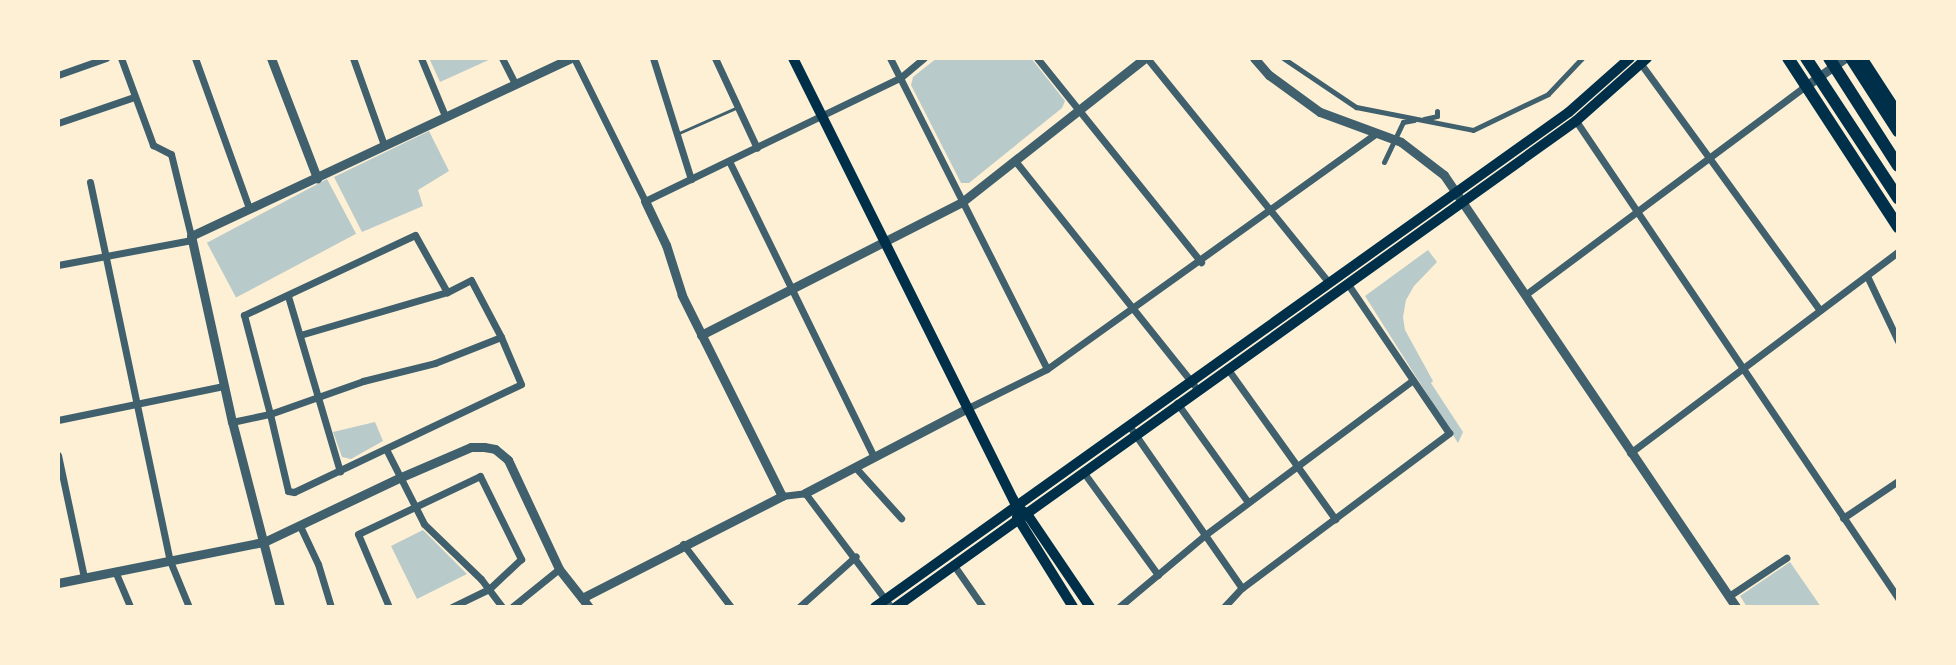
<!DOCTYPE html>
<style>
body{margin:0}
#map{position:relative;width:1956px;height:665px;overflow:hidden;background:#fdf0d5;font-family:"Fira Sans",sans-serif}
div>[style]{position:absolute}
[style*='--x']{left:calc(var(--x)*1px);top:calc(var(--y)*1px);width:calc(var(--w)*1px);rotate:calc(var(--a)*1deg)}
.green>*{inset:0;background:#b9caca;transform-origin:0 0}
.service>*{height:3px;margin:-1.5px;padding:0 1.5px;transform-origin:1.5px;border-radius:1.5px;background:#3f606c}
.pedestrian>*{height:5px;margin:-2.5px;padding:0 2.5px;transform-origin:2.5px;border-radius:2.5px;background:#3f606c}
.minor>*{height:7px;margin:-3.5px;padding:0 3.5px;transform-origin:3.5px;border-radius:3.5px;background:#3f606c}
.tertiary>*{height:9px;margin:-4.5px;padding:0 4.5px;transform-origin:4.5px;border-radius:4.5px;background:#3f606c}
.secondary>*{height:10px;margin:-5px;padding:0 5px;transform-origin:5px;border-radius:5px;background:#003049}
.trunk>*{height:12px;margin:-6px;padding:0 6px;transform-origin:6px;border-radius:6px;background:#003049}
.motorway>*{height:12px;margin:-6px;padding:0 6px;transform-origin:6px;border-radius:6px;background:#003049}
span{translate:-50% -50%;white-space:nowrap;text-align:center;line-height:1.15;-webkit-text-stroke:8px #fdf0d5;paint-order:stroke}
.frame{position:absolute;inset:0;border:60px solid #fdf0d5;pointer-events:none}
</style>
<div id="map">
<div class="green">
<i style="clip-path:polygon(429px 58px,493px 58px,440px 82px)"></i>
<i style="clip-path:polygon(937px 58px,1031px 58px,1065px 101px,1062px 108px,969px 183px,961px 183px,911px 85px,913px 77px)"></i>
<i style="clip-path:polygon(429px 131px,449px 171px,418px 190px,423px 206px,362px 232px,334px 177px)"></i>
<i style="left:327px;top:179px;width:62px;height:136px;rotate:62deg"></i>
<i style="clip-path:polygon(1428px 250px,1437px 262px,1414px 286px,1406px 300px,1403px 317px,1405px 330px,1433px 381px,1431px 383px,1463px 432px,1458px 443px,1365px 296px)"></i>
<i style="clip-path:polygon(375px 422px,383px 441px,351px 459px,342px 457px,333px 432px)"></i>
<i style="clip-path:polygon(423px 530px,467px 574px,417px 599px,391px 546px)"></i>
<i style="clip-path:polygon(1790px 562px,1821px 607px,1747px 607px,1740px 596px)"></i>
</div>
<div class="service">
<i style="--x:679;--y:133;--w:64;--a:-23.8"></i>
</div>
<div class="pedestrian">
<i style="--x:1283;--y:58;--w:88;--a:33.9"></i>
<i style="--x:1356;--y:107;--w:119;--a:11.1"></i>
<i style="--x:1473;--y:130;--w:83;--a:-25.6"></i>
<i style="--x:1548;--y:94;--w:50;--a:-46.6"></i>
<i style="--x:1424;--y:119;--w:13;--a:-13"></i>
<i style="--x:1437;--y:116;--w:5;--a:-90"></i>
<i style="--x:1384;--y:162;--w:44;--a:-64.6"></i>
<i style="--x:1403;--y:122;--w:11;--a:-10"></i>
</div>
<div class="minor">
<i style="--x:121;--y:58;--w:93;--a:69.8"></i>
<i style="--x:153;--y:145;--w:20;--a:27"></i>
<i style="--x:171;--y:154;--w:84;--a:76.3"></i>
<i style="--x:195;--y:58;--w:159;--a:70.2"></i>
<i style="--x:353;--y:58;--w:92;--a:70.4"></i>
<i style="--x:421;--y:58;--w:63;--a:67.5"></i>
<i style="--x:502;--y:58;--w:29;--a:63"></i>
<i style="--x:574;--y:58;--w:160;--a:63.6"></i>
<i style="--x:645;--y:201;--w:283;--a:-25.8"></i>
<i style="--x:900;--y:78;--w:31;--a:-40"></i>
<i style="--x:653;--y:58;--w:127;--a:72.6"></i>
<i style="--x:715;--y:58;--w:99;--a:65"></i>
<i style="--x:890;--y:58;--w:348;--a:63.2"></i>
<i style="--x:1037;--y:58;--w:262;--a:51.2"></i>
<i style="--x:1147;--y:58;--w:289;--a:51"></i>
<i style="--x:1641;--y:64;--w:303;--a:54"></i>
<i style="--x:58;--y:75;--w:51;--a:-19.5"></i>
<i style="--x:1576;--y:121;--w:576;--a:55.98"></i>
<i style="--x:58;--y:123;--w:80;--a:-18.9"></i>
<i style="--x:729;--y:161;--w:330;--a:63.9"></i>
<i style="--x:1016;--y:162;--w:285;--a:51.4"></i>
<i style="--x:90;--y:182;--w:387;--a:78.1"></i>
<i style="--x:170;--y:561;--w:50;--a:67.6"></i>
<i style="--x:58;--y:265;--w:136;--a:-10.6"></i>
<i style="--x:1868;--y:278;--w:70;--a:64.5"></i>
<i style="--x:1525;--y:295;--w:347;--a:-36.7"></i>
<i style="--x:288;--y:296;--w:183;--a:73.5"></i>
<i style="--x:300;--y:335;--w:153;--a:-16.3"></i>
<i style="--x:1227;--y:368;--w:186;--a:54.4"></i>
<i style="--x:1177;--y:403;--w:122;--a:54.4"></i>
<i style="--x:966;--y:409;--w:90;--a:-26.3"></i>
<i style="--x:1047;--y:369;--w:403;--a:-35.6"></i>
<i style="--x:58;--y:420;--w:169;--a:-11.6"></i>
<i style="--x:232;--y:422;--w:39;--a:-12"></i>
<i style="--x:270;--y:414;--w:79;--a:76.8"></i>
<i style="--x:288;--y:491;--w:6;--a:9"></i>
<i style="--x:294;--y:492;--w:251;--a:-25.4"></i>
<i style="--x:521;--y:384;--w:51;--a:-113.1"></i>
<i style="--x:501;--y:337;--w:64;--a:-117.8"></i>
<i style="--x:471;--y:280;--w:27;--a:153"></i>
<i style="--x:447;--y:292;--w:65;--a:-119.3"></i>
<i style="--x:415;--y:235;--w:189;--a:154.9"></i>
<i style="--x:244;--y:315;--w:102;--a:75.3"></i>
<i style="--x:270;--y:414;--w:99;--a:-19.5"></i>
<i style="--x:363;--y:381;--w:74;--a:-14"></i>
<i style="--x:435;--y:363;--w:71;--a:-21.5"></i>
<i style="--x:1130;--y:427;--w:196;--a:55.2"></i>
<i style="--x:386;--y:449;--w:84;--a:63.1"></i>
<i style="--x:424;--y:524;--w:79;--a:44"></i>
<i style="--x:481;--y:579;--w:35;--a:53"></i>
<i style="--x:1630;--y:453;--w:335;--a:-36.9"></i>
<i style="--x:58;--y:455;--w:125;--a:78"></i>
<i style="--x:855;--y:467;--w:69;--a:48"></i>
<i style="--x:1084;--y:473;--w:126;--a:54"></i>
<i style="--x:782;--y:496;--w:23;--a:-7"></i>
<i style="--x:805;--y:493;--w:143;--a:53"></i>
<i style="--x:1843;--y:518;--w:66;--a:-33.9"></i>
<i style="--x:300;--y:526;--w:42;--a:64.7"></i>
<i style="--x:318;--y:564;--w:45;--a:73.2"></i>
<i style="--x:683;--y:544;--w:79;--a:52.7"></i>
<i style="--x:953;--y:564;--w:52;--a:55.1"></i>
<i style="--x:115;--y:571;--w:39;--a:67"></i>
<i style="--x:1729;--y:596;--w:69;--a:-33.7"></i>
<i style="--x:389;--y:607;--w:79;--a:-113"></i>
<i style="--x:358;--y:534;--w:135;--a:-25.4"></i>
<i style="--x:480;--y:476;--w:93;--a:63.7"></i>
<i style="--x:521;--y:559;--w:44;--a:136.8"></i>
<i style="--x:489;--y:589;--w:41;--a:154.1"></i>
<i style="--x:512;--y:607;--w:60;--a:-39"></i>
<i style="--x:799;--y:607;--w:76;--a:-41.8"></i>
<i style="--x:1119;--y:607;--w:112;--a:-39.9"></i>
<i style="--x:1205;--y:535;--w:259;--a:-36.7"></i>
<i style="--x:1224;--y:607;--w:26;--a:-47"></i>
<i style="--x:1242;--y:588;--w:259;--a:-36.8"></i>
<i style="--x:1449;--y:433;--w:181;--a:-124.2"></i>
</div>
<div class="tertiary">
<i style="--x:271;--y:58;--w:129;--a:69"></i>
<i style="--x:1254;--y:58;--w:23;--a:49"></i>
<i style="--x:1269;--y:75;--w:63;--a:36"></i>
<i style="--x:1320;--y:112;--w:86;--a:20.3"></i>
<i style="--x:1401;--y:142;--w:54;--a:37.5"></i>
<i style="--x:1444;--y:175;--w:521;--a:55.94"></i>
<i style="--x:1803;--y:88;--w:52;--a:-35.5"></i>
<i style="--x:701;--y:335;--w:293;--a:-27"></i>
<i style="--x:962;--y:202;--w:233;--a:-38.2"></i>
<i style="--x:805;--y:493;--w:182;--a:-27.6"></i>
<i style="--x:58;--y:583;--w:210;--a:-11.3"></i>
<i style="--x:264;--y:542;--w:149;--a:-25.4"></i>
<i style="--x:399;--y:478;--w:78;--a:-23.3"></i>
<i style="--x:471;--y:447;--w:13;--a:0"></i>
<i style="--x:484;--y:447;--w:11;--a:10"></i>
<i style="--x:495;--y:449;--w:17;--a:40"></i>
<i style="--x:508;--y:460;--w:120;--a:64.9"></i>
<i style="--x:559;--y:569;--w:48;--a:51.7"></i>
<i style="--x:582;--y:598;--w:225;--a:-27"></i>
<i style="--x:782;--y:496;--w:225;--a:-116.5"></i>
<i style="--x:682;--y:295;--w:52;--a:-107.7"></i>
<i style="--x:666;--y:245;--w:49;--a:-115.5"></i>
<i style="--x:280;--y:607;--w:191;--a:-104.5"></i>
<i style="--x:232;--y:422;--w:190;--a:-102.4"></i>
<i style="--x:191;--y:236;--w:420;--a:-25.1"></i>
</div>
<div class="secondary">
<i style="--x:793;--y:58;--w:502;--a:63.49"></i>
<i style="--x:1017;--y:507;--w:12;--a:35"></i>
<i style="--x:1027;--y:514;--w:112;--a:55.9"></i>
<i style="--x:1017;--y:517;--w:106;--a:58.1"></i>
<i style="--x:875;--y:607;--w:852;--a:-35.5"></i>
<i style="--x:1569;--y:112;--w:81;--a:-41.5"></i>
<i style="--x:896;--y:607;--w:836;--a:-35.55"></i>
<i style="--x:1576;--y:121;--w:95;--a:-41.6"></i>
</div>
<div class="trunk">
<i style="--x:1806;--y:58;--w:168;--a:56.7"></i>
<i style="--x:1829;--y:58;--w:128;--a:57.4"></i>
<i style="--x:1861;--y:58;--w:68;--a:57"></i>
</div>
<div class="motorway">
<i style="--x:1788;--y:58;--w:202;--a:56.9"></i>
<i style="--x:1851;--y:58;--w:87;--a:57.2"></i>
</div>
<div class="frame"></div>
</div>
